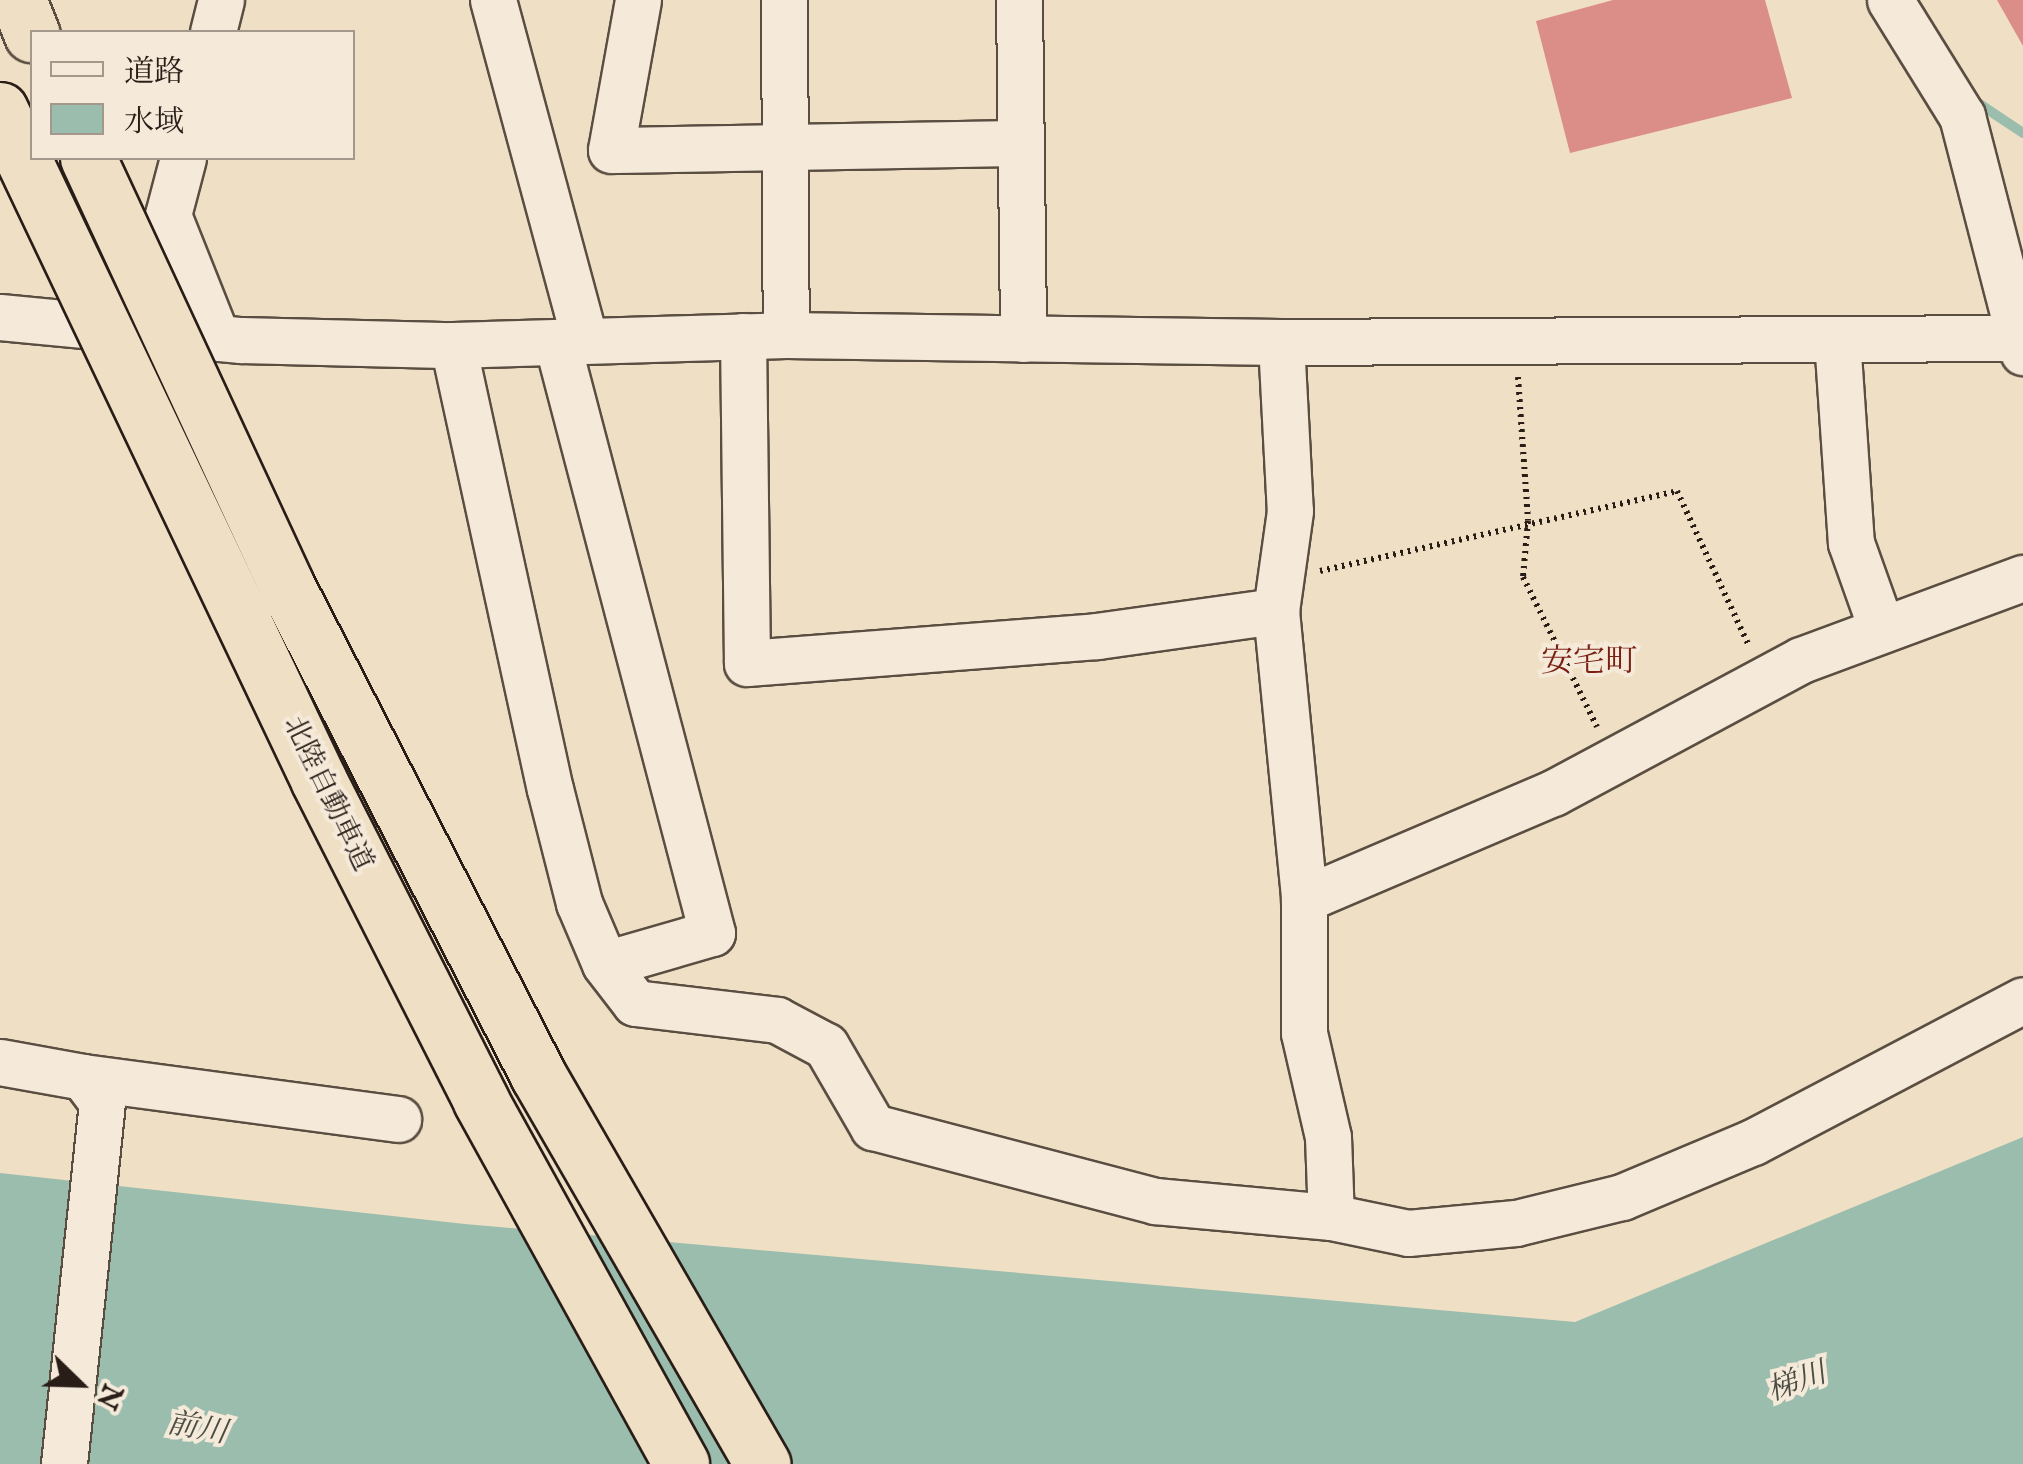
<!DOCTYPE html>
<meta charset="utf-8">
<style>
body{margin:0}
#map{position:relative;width:2023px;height:1464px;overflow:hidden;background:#efdfc4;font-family:"IM FELL English","Noto Serif JP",serif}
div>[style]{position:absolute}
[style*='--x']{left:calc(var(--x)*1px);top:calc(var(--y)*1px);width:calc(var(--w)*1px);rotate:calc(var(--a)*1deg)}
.water>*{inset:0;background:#9bbdae}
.stream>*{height:10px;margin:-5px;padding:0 5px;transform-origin:5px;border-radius:5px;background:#9bbdae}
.building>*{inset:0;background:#db8e87}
.path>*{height:6px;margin-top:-3px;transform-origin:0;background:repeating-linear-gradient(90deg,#281d17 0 2.5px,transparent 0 7.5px)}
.roads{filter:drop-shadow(2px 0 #5a4e42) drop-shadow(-2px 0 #5a4e42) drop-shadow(0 2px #5a4e42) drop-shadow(0 -2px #5a4e42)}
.minor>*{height:45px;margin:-22.5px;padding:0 22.5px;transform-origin:22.5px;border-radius:22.5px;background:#f5ead9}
.highway>*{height:55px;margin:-27.5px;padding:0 27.5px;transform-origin:27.5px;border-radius:27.5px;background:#efdfc4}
.bridges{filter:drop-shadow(2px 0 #281d17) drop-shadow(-2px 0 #281d17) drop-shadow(0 2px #281d17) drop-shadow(0 -2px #281d17)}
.highway-bridge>*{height:55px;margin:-27.5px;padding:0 27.5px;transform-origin:27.5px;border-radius:27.5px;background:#efdfc4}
span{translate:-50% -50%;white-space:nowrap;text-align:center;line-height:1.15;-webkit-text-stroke:8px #f5ead9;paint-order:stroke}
.street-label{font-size:28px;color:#281d17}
.water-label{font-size:30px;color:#4a4d44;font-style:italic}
.quarter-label{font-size:32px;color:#7a1f14}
.legend{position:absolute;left:30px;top:30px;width:325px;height:130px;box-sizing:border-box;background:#f5ead9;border:2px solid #a3988b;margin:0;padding:12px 18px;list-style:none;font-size:30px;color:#281d17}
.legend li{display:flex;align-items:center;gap:20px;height:50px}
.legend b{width:50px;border:2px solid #a3988b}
.north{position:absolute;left:30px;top:1334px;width:100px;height:100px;-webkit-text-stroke:8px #f5ead9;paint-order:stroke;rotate:113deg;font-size:28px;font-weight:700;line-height:40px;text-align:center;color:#281d17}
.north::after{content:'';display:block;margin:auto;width:35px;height:45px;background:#281d17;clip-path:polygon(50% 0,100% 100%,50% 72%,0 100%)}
</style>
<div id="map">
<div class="water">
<i style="clip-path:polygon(2023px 1137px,2023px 1464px,0 1464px,0 1173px,465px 1224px,1575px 1322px)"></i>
</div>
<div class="stream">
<i style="--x:1978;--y:103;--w:54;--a:33.7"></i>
</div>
<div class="building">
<i style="clip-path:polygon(1613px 0,1765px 0,1792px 98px,1570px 153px,1536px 21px)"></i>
<i style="clip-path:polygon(1997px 0,2023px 0,2023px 46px)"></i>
</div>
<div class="path">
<i style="--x:1518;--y:377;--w:144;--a:86"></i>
<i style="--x:1528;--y:521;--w:56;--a:95.1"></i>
<i style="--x:1523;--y:577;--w:167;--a:63.7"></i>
<i style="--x:1320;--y:571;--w:366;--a:-12.6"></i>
<i style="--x:1677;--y:491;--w:171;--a:65.1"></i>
</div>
<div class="roads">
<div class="minor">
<i style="--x:493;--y:0;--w:353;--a:74.9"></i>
<i style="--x:638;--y:0;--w:152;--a:100.2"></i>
<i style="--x:611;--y:150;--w:410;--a:-1"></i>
<i style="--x:784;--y:0;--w:335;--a:89.7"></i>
<i style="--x:1019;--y:0;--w:339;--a:89.3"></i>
<i style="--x:1890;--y:0;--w:137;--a:58.2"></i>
<i style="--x:1962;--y:116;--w:244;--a:75.5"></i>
<i style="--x:213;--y:32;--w:33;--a:-76"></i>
<i style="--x:183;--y:158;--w:59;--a:104.7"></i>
<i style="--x:168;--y:215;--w:132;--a:68.3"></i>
<i style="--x:0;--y:317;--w:242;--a:5.5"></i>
<i style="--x:241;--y:340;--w:212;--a:1.4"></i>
<i style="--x:453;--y:345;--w:333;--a:-1.7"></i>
<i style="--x:786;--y:335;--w:495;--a:0.8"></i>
<i style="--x:1281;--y:342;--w:742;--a:-0.31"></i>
<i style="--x:743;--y:336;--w:327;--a:89.3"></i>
<i style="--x:747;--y:663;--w:351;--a:-4.4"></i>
<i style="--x:1097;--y:636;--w:181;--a:-8"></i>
<i style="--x:1837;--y:339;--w:204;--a:86.1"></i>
<i style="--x:1851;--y:543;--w:92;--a:70.4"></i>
<i style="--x:557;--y:342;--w:611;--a:75.3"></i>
<i style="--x:712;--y:933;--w:111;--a:163.8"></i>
<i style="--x:1281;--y:342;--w:169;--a:87"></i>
<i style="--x:1290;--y:511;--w:101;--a:98"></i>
<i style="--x:1276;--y:611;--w:289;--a:84.4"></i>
<i style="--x:1304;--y:899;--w:134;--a:90"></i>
<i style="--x:1304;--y:1033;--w:107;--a:77"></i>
<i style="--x:1328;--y:1137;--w:80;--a:87.9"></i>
<i style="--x:453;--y:345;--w:454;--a:77.7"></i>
<i style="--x:550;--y:789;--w:118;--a:75.7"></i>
<i style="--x:579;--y:903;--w:66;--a:66.9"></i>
<i style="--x:605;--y:964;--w:49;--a:52.4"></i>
<i style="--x:635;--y:1003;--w:143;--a:6.8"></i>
<i style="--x:777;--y:1020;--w:55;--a:28"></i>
<i style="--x:826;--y:1046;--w:94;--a:59.9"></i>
<i style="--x:873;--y:1127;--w:292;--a:14.7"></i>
<i style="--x:1155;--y:1201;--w:177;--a:5.2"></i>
<i style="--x:1331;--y:1217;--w:79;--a:11.7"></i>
<i style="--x:1408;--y:1233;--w:108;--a:-5.3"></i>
<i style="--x:1516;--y:1223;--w:109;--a:-13.8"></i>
<i style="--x:1622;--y:1197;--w:142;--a:-22.8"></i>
<i style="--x:1753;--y:1142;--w:305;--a:-27.7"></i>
<i style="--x:1304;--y:899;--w:271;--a:-23.1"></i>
<i style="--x:1553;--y:793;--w:281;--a:-28.2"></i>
<i style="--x:1801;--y:660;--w:237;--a:-20.3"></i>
<i style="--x:0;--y:1062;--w:84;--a:10.2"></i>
<i style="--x:83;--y:1077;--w:31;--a:53"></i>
<i style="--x:102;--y:1102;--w:364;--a:96"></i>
<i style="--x:83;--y:1077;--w:318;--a:7.6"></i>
</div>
<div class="highway">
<i style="--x:18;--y:0;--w:37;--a:68"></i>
</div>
</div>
<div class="bridges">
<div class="highway-bridge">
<i style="--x:0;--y:110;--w:743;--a:64.57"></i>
<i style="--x:319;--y:781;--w:359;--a:63.1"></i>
<i style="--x:481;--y:1101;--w:414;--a:61.1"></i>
<i style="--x:88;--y:158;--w:471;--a:65.1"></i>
<i style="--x:286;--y:585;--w:551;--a:62.78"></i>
<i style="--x:538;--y:1075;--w:449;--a:60"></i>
</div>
</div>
<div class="street-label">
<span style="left:327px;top:794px;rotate:64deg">北陸自動車道</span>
</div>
<div class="water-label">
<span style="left:1797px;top:1383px;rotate:-20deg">梯川</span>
<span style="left:197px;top:1429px;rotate:10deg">前川</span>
</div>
<div class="quarter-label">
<span style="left:1589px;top:663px">安宅町</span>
</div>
<ul class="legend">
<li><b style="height:12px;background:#f5ead9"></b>道路</li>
<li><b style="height:28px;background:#9bbdae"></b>水域</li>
</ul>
<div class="north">N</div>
</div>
